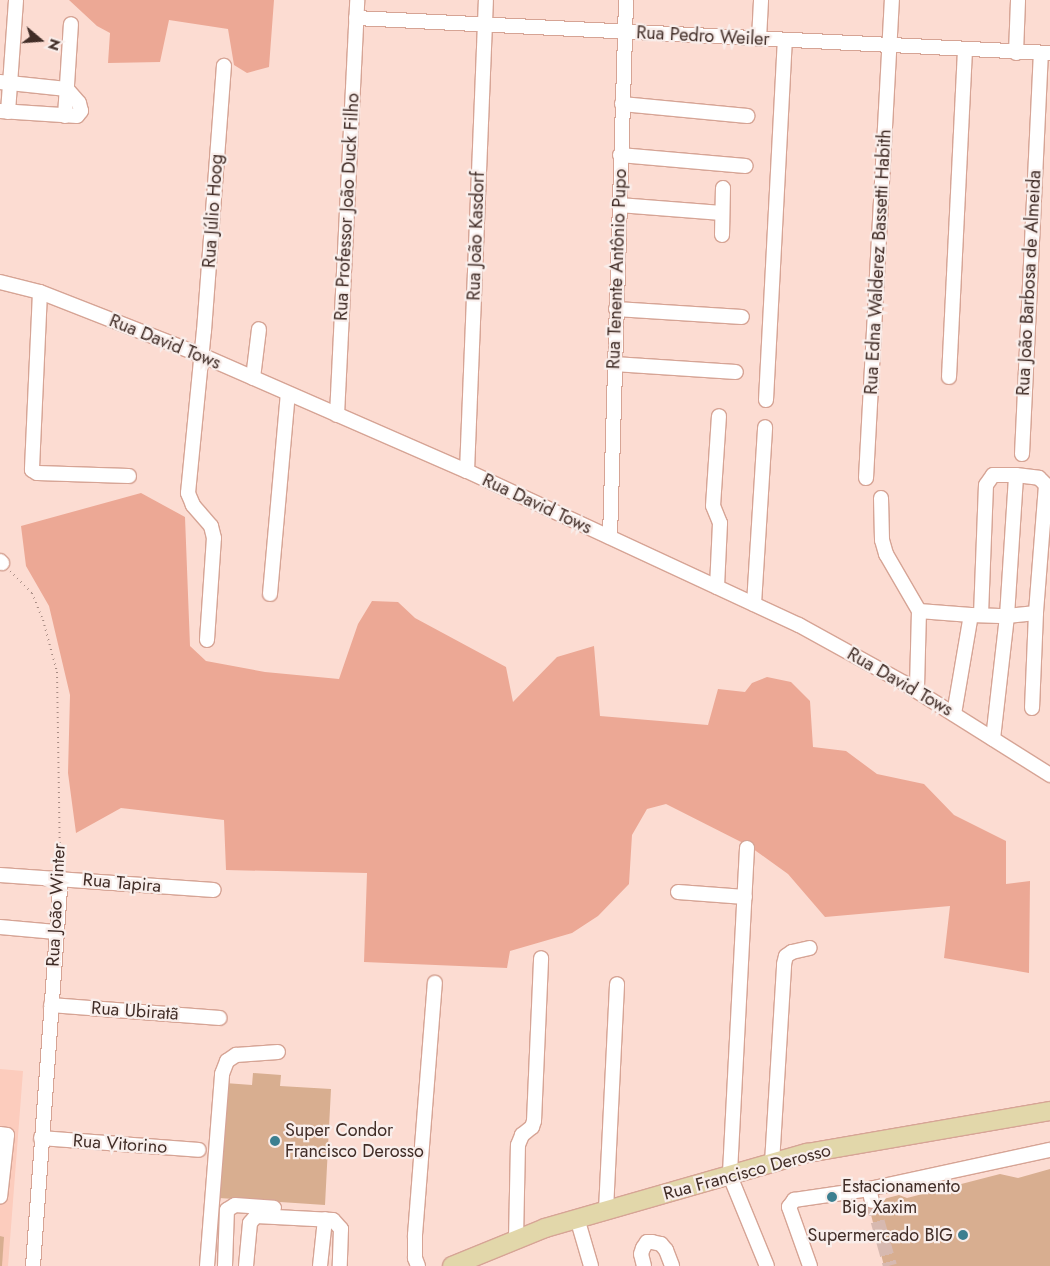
<!DOCTYPE html>
<meta charset="utf-8">
<style>
body{margin:0}
#map{position:relative;width:1050px;height:1266px;overflow:hidden;background:#fcdcd2;font-family:Jost,sans-serif}
div>[style]{position:absolute}
[style*='--x']{left:calc(var(--x)*1px);top:calc(var(--y)*1px);width:calc(var(--w)*1px);rotate:calc(var(--a)*1deg)}
.built>*{inset:0;background:#fcccbd}
.green>*{inset:0;background:#eca895}
.building>*{inset:0;background:#d8ae90}
.minor-tunnel>*{height:14px;margin-top:-7px;transform-origin:0;background:repeating-linear-gradient(90deg,#d7b9b0 0 14px,transparent 0 21px)}
.path>*{height:2px;margin-top:-1px;transform-origin:0;background:repeating-linear-gradient(90deg,#a68b83 0 1px,transparent 0 5px)}
.roads{filter:drop-shadow(1px 0 #d6a495) drop-shadow(-1px 0 #d6a495) drop-shadow(0 1px #d6a495) drop-shadow(0 -1px #d6a495)}
.minor>*{height:14px;margin:-7px;padding:0 7px;transform-origin:7px;border-radius:7px;background:#fff}
.major>*{height:18px;margin:-9px;padding:0 9px;transform-origin:9px;border-radius:9px;background:#e2d7aa}
.dots>*{width:14px;height:14px;translate:-50% -50%;box-sizing:border-box;border:2px solid #f9eeeb;border-radius:50%}
span{translate:-50% -50%;white-space:nowrap;text-align:center;line-height:1.15;-webkit-text-stroke:4.5px #f9eeeb;paint-order:stroke}
.street-label{font-size:18px;color:#412d27}
.poi-label{font-size:18px;color:#412d27}
.left{translate:0 -50%;text-align:left}
.right{translate:-100% -50%;text-align:right}
.north{position:absolute;left:15px;top:15px;width:50px;height:50px;-webkit-text-stroke:4px #f9eeeb;paint-order:stroke;rotate:108deg;font-size:14px;font-weight:700;line-height:20px;text-align:center;color:#412d27}
.north::after{content:'';display:block;margin:auto;width:18px;height:22px;background:#412d27;clip-path:polygon(50% 0,100% 100%,50% 72%,0 100%)}
</style>
<div id="map">
<div class="built">
<i style="clip-path:polygon(0 1069px,23px 1071px,8px 1266px,0 1266px)"></i>
</div>
<div class="green">
<i style="clip-path:polygon(69px 0,274px 0,269px 67px,247px 73px,234px 65px,228px 29px,169px 20px,160px 62px,108px 63px,110px 33px,97px 26px)"></i>
<i style="clip-path:polygon(141px 493px,185px 517px,190px 646px,206px 661px,265px 672px,339px 679px,358px 624px,372px 601px,398px 602px,415px 618px,506px 667px,513px 702px,557px 657px,594px 646px,600px 716px,708px 725px,718px 689px,745px 692px,752px 683px,767px 677px,791px 682px,810px 701px,813px 747px,846px 751px,877px 774px,924px 784px,954px 815px,1006px 841px,1006px 884px,1030px 881px,1029px 973px,944px 958px,950px 906px,825px 917px,788px 874px,749px 846px,666px 804px,647px 809px,632px 835px,629px 884px,598px 916px,572px 933px,510px 951px,507px 968px,364px 962px,367px 873px,226px 870px,224px 820px,121px 808px,76px 833px,68px 773px,70px 695px,49px 606px,26px 566px,21px 526px)"></i>
</div>
<div class="building">
<i style="clip-path:polygon(253px 1073px,281px 1075px,280px 1086px,331px 1089px,325px 1205px,219px 1198px,225px 1083px,252px 1085px)"></i>
<i style="clip-path:polygon(1050px 1169px,1050px 1266px,884px 1266px,868px 1203px,899px 1195px,907px 1198px,1000px 1174px,1018px 1178px)"></i>
<i style="clip-path:polygon(0 1236px,4px 1237px,2px 1266px,0 1266px)"></i>
</div>
<div class="minor-tunnel">
<i style="--x:872;--y:1201;--w:67;--a:74.5"></i>
</div>
<div class="path">
<i style="--x:10;--y:571;--w:31;--a:45"></i>
<i style="--x:32;--y:593;--w:29;--a:68"></i>
<i style="--x:43;--y:620;--w:54;--a:74.9"></i>
<i style="--x:57;--y:672;--w:193;--a:89.1"></i>
</div>
<div class="roads">
<div class="minor">
<i style="--x:356;--y:18;--w:695;--a:2.89"></i>
<i style="--x:759;--y:39;--w:39;--a:-87"></i>
<i style="--x:1016;--y:53;--w:53;--a:-87.8"></i>
<i style="--x:0;--y:82;--w:67;--a:6"></i>
<i style="--x:67;--y:89;--w:18;--a:49"></i>
<i style="--x:79;--y:103;--w:8;--a:76"></i>
<i style="--x:81;--y:111;--w:6;--a:129"></i>
<i style="--x:77;--y:116;--w:77;--a:-176.3"></i>
<i style="--x:622;--y:104;--w:126;--a:5.5"></i>
<i style="--x:8;--y:112;--w:112;--a:-85.9"></i>
<i style="--x:65;--y:116;--w:92;--a:-86.3"></i>
<i style="--x:620;--y:155;--w:126;--a:5"></i>
<i style="--x:619;--y:205;--w:103;--a:4.4"></i>
<i style="--x:722;--y:235;--w:47;--a:-88.8"></i>
<i style="--x:0;--y:282;--w:41;--a:14"></i>
<i style="--x:40;--y:292;--w:173;--a:21.4"></i>
<i style="--x:201;--y:355;--w:290;--a:23.6"></i>
<i style="--x:467;--y:471;--w:366;--a:24.9"></i>
<i style="--x:799;--y:625;--w:120;--a:28.9"></i>
<i style="--x:904;--y:683;--w:173;--a:32.2"></i>
<i style="--x:40;--y:292;--w:178;--a:92.6"></i>
<i style="--x:32;--y:470;--w:6;--a:31"></i>
<i style="--x:37;--y:473;--w:92;--a:1.9"></i>
<i style="--x:616;--y:309;--w:126;--a:3.6"></i>
<i style="--x:614;--y:364;--w:122;--a:3.8"></i>
<i style="--x:949;--y:377;--w:327;--a:-87.2"></i>
<i style="--x:253;--y:378;--w:49;--a:-83"></i>
<i style="--x:766;--y:400;--w:360;--a:-87"></i>
<i style="--x:337;--y:415;--w:415;--a:-87.2"></i>
<i style="--x:1022;--y:454;--w:401;--a:-87.3"></i>
<i style="--x:467;--y:471;--w:471;--a:-87.7"></i>
<i style="--x:866;--y:478;--w:479;--a:-86.9"></i>
<i style="--x:881;--y:498;--w:42;--a:88.6"></i>
<i style="--x:882;--y:540;--w:15;--a:74"></i>
<i style="--x:886;--y:554;--w:66;--a:59.9"></i>
<i style="--x:919;--y:611;--w:79;--a:91.5"></i>
<i style="--x:610;--y:537;--w:537;--a:-88.29"></i>
<i style="--x:0;--y:561;--w:3;--a:45"></i>
<i style="--x:717;--y:587;--w:64;--a:-87.3"></i>
<i style="--x:720;--y:523;--w:18;--a:-112"></i>
<i style="--x:713;--y:506;--w:90;--a:-86.2"></i>
<i style="--x:270;--y:594;--w:201;--a:-84.9"></i>
<i style="--x:754;--y:604;--w:177;--a:-86.4"></i>
<i style="--x:919;--y:611;--w:52;--a:4.4"></i>
<i style="--x:971;--y:615;--w:36;--a:2"></i>
<i style="--x:1007;--y:616;--w:29;--a:-6"></i>
<i style="--x:981;--y:615;--w:130;--a:-87.8"></i>
<i style="--x:986;--y:485;--w:12;--a:-55"></i>
<i style="--x:993;--y:475;--w:23;--a:0"></i>
<i style="--x:207;--y:640;--w:102;--a:-86.1"></i>
<i style="--x:214;--y:538;--w:12;--a:-104"></i>
<i style="--x:211;--y:526;--w:28;--a:-131"></i>
<i style="--x:193;--y:505;--w:13;--a:-113"></i>
<i style="--x:188;--y:493;--w:163;--a:-84.4"></i>
<i style="--x:204;--y:331;--w:266;--a:-85.7"></i>
<i style="--x:954;--y:714;--w:100;--a:-80.3"></i>
<i style="--x:993;--y:739;--w:124;--a:-83.5"></i>
<i style="--x:1007;--y:616;--w:141;--a:-86.3"></i>
<i style="--x:1016;--y:475;--w:23;--a:7"></i>
<i style="--x:1039;--y:478;--w:10;--a:45"></i>
<i style="--x:1046;--y:485;--w:128;--a:94.5"></i>
<i style="--x:1036;--y:613;--w:95;--a:92.4"></i>
<i style="--x:747;--y:848;--w:328;--a:93"></i>
<i style="--x:730;--y:1176;--w:97;--a:67.7"></i>
<i style="--x:0;--y:875;--w:214;--a:4"></i>
<i style="--x:678;--y:892;--w:67;--a:4.3"></i>
<i style="--x:0;--y:927;--w:56;--a:5.1"></i>
<i style="--x:51;--y:1005;--w:169;--a:4.4"></i>
<i style="--x:0;--y:1134;--w:7;--a:8"></i>
<i style="--x:7;--y:1135;--w:62;--a:96.4"></i>
<i style="--x:41;--y:1138;--w:158;--a:4.3"></i>
<i style="--x:772;--y:1163;--w:199;--a:-86.5"></i>
<i style="--x:784;--y:964;--w:8;--a:-76"></i>
<i style="--x:786;--y:956;--w:7;--a:-34"></i>
<i style="--x:792;--y:952;--w:18;--a:-13"></i>
<i style="--x:869;--y:1189;--w:12;--a:76"></i>
<i style="--x:606;--y:1210;--w:226;--a:-87.2"></i>
<i style="--x:577;--y:1218;--w:50;--a:73.7"></i>
<i style="--x:516;--y:1239;--w:94;--a:-88.8"></i>
<i style="--x:518;--y:1145;--w:11;--a:-68"></i>
<i style="--x:522;--y:1135;--w:13;--a:-39"></i>
<i style="--x:532;--y:1127;--w:6;--a:-72"></i>
<i style="--x:534;--y:1121;--w:163;--a:-87.5"></i>
<i style="--x:33;--y:1266;--w:389;--a:-85.9"></i>
<i style="--x:207;--y:1266;--w:193;--a:-85.5"></i>
<i style="--x:222;--y:1074;--w:14;--a:-69"></i>
<i style="--x:227;--y:1061;--w:11;--a:-34"></i>
<i style="--x:236;--y:1055;--w:42;--a:-4.1"></i>
<i style="--x:225;--y:1266;--w:56;--a:-88"></i>
<i style="--x:227;--y:1210;--w:9;--a:-32"></i>
<i style="--x:235;--y:1205;--w:39;--a:4"></i>
<i style="--x:246;--y:1266;--w:43;--a:-84.7"></i>
<i style="--x:250;--y:1223;--w:9;--a:-49"></i>
<i style="--x:256;--y:1216;--w:77;--a:3"></i>
<i style="--x:333;--y:1220;--w:12;--a:48"></i>
<i style="--x:341;--y:1229;--w:37;--a:92"></i>
<i style="--x:320;--y:1266;--w:47;--a:-83.9"></i>
<i style="--x:418;--y:1266;--w:9;--a:-111"></i>
<i style="--x:415;--y:1258;--w:23;--a:-90"></i>
<i style="--x:415;--y:1235;--w:253;--a:-85.5"></i>
<i style="--x:644;--y:1266;--w:12;--a:-104"></i>
<i style="--x:641;--y:1254;--w:6;--a:-72"></i>
<i style="--x:643;--y:1248;--w:7;--a:-56"></i>
<i style="--x:647;--y:1242;--w:5;--a:0"></i>
<i style="--x:652;--y:1242;--w:9;--a:13"></i>
<i style="--x:661;--y:1244;--w:8;--a:50"></i>
<i style="--x:666;--y:1250;--w:17;--a:69"></i>
<i style="--x:810;--y:1266;--w:63;--a:-109.6"></i>
<i style="--x:789;--y:1207;--w:9;--a:-54"></i>
<i style="--x:794;--y:1200;--w:76;--a:-8.3"></i>
<i style="--x:869;--y:1189;--w:185;--a:-12.2"></i>
</div>
<div class="major">
<i style="--x:452;--y:1266;--w:100;--a:-22.2"></i>
<i style="--x:545;--y:1228;--w:273;--a:-16"></i>
<i style="--x:807;--y:1153;--w:247;--a:-9.8"></i>
</div>
</div>
<div class="dots">
<i style="left:275px;top:1141px;background:#3c7f90"></i>
<i style="left:832px;top:1197px;background:#3c7f90"></i>
<i style="left:963px;top:1235px;background:#3c7f90"></i>
</div>
<div class="street-label">
<span style="left:703px;top:36px;rotate:3deg">Rua Pedro Weiler</span>
<span style="left:347px;top:207px;rotate:-87deg">Rua Professor João Duck Filho</span>
<span style="left:213px;top:211px;rotate:-86deg">Rua Júlio Hoog</span>
<span style="left:476px;top:236px;rotate:-88deg">Rua João Kasdorf</span>
<span style="left:878px;top:262px;rotate:-87deg">Rua Edna Walderez Bassetti Habith</span>
<span style="left:617px;top:269px;rotate:-88deg">Rua Tenente Antônio Pupo</span>
<span style="left:1029px;top:283px;rotate:-87deg">Rua João Barbosa de Almeida</span>
<span style="left:165px;top:342px;rotate:22deg">Rua David Tows</span>
<span style="left:537px;top:504px;rotate:25deg">Rua David Tows</span>
<span style="left:900px;top:682px;rotate:30deg">Rua David Tows</span>
<span style="left:122px;top:883px;rotate:5deg">Rua Tapira</span>
<span style="left:56px;top:905px;rotate:-87deg">Rua João Winter</span>
<span style="left:135px;top:1011px;rotate:4deg">Rua Ubiratã</span>
<span style="left:120px;top:1144px;rotate:4deg">Rua Vitorino</span>
<span style="left:747px;top:1172px;rotate:-15deg">Rua Francisco Derosso</span>
</div>
<div class="poi-label">
<span class="left" style="left:285px;top:1141px">Super Condor<br>Francisco Derosso</span>
<span class="left" style="left:842px;top:1197px">Estacionamento<br>Big Xaxim</span>
<span class="right" style="left:953px;top:1235px">Supermercado BIG</span>
</div>
<div class="north">N</div>
</div>
